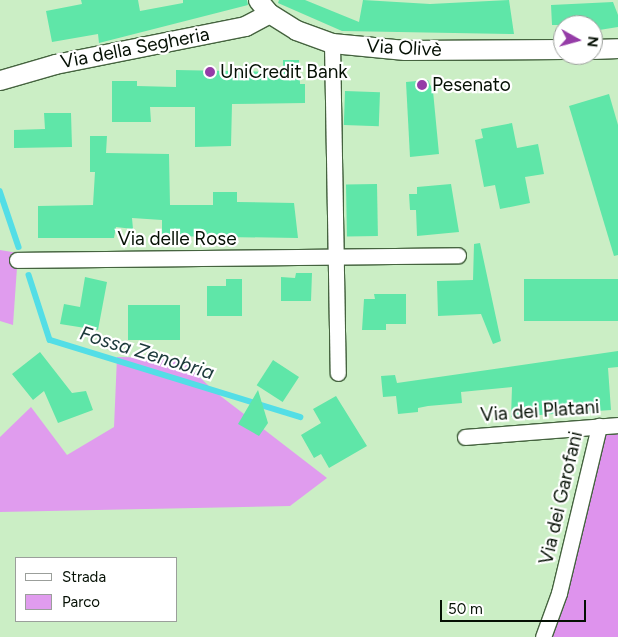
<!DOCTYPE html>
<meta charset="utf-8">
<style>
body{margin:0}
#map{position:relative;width:618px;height:637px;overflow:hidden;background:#cbeec5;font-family:Figtree,sans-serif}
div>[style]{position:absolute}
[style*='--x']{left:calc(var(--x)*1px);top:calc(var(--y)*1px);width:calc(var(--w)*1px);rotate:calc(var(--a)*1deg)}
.green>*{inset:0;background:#e09cee}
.forest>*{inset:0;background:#de93ed}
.stream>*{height:5.5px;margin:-2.75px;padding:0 2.75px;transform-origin:2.75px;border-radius:2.75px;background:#53dee6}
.building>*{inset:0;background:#5fe6a8;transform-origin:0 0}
.roads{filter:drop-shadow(1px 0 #45633f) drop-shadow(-1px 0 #45633f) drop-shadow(0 1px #45633f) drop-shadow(0 -1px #45633f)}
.minor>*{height:15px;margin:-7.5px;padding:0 7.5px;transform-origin:7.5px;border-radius:7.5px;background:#fff}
.tertiary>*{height:19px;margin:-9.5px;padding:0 9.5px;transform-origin:9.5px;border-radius:9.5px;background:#fff}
.dots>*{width:14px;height:14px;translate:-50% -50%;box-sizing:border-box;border:2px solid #fff;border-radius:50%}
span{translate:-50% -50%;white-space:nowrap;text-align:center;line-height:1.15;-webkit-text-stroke:4.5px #fff;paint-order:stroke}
.street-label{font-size:19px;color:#051004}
.poi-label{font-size:19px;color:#051004}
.left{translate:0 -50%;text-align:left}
.water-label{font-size:20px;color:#1b383a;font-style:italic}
.legend{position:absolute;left:15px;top:557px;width:162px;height:65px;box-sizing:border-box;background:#fff;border:1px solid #9b9f9b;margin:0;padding:6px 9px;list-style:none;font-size:15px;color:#051004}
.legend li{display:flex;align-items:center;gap:10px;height:25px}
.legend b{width:25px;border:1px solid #9b9f9b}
.north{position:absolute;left:553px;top:15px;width:50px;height:50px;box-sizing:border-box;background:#fff;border:1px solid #9b9f9b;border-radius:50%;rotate:97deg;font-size:14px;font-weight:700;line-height:20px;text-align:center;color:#051004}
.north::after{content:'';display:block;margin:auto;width:18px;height:22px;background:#953ca7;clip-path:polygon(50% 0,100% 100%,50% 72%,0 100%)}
.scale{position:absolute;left:440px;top:600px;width:146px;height:22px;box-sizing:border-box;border:2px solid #051004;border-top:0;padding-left:6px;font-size:15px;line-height:18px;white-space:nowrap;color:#051004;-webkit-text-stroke:4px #fff;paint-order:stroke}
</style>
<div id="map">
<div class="green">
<i style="clip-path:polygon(0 250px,18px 253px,13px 325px,0 321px)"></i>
<i style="clip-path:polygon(117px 357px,180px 358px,214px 391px,327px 478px,290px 506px,0 512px,0 437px,31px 407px,67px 455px,114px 427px)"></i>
</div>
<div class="forest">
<i style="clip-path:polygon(602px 432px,618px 432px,618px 637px,552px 637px,564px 607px)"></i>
</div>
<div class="stream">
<i style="--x:0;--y:191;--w:59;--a:71.3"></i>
<i style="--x:29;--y:275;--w:68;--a:72.1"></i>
<i style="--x:50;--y:340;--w:262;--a:17.1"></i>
</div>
<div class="building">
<i style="clip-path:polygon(81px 0,138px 0,140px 11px,183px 3px,183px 0,247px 0,248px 5px,99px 43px,98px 34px,52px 42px,46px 11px,82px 4px)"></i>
<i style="clip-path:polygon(279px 0,305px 0,359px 22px,363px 0,430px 4px,509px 0,514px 34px,342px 31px,278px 3px)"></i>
<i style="clip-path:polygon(613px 2px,618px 15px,618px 27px,593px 31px,593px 25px,552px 25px,551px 5px)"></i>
<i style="clip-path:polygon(283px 60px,299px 60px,300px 84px,305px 84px,305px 103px,232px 104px,231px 146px,195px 147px,195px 107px,150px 107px,151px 122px,112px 122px,112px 81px,137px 81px,137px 86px,176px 87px,176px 70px,283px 72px)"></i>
<i style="clip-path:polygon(428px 80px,433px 91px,439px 154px,410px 157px,406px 82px)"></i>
<i style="left:345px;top:91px;width:35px;height:34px;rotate:2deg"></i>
<i style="clip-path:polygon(609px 94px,618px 125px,618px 255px,614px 256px,569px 106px)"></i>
<i style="clip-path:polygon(44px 113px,71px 113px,72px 147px,14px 148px,14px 130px,45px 129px)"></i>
<i style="clip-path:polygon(512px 123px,517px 148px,538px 144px,544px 174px,525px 177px,530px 203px,500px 209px,495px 185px,484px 187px,475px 140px,483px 138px,481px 129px)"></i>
<i style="clip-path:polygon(90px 136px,107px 136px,106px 153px,169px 154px,170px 205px,213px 205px,213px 192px,237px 192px,237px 202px,294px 203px,298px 238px,162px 236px,162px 220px,132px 218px,133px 229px,116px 227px,114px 238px,38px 238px,38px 206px,93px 205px,95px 172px,90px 172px)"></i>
<i style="left:377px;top:184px;width:52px;height:31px;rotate:89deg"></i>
<i style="clip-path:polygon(451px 184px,459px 232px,417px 236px,416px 210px,410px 210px,409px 194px,417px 194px,417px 187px)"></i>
<i style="clip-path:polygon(480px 243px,501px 341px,493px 344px,481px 314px,438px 316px,437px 281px,473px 280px,474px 244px)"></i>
<i style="clip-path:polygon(296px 273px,312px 273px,311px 301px,281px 301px,281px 277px,295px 278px)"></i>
<i style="clip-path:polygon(85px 277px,107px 282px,98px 330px,60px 324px,64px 304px,80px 307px)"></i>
<i style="clip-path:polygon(226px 279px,242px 279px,242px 316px,207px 316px,207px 286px,226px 286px)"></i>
<i style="left:618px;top:279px;width:42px;height:94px;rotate:90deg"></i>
<i style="clip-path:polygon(374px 294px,406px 294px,406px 324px,386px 324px,386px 330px,362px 330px,364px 299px,375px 299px)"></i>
<i style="left:128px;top:305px;width:52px;height:35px"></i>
<i style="clip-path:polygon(618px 351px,618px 367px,608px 368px,611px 410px,511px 417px,512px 387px,461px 392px,462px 403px,428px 406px,418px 408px,418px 412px,398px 414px,396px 396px,383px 397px,381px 376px,395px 375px,397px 383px)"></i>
<i style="clip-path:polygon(40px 352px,72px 393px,86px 391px,93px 410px,58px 423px,44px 391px,33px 400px,12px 374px)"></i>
<i style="left:273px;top:360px;width:31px;height:30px;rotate:33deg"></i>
<i style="clip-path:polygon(258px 390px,268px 423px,259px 436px,238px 424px)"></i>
<i style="clip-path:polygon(336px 396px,367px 446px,329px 468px,321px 454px,314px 458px,301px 435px,321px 423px,313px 409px)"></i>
</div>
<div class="roads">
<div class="minor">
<i style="--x:332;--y:43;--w:330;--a:89"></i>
<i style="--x:17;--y:260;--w:441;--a:-0.6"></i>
<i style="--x:465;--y:437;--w:153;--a:-4.5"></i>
<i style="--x:543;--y:637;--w:47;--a:-70"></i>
<i style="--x:559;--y:593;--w:172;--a:-76.5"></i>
</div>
<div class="tertiary">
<i style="--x:258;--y:0;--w:17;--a:50"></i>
<i style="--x:269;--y:13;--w:32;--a:32"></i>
<i style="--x:296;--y:30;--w:38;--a:20"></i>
<i style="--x:332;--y:43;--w:73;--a:5.5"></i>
<i style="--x:405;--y:50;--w:158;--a:-0.4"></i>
<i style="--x:593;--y:49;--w:25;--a:-2"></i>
<i style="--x:0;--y:80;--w:57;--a:-16.2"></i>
<i style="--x:55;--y:64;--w:194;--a:-11.3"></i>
<i style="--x:245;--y:26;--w:27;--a:-28"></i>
</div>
</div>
<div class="dots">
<i style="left:210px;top:72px;background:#953ca7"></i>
<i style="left:422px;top:85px;background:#953ca7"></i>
</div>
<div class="street-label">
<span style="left:135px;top:48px;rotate:-11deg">Via della Segheria</span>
<span style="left:404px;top:48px;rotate:3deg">Via Olivè</span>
<span style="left:177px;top:239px">Via delle Rose</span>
<span style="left:540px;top:411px;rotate:-4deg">Via dei Platani</span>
<span style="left:561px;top:498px;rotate:-77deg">Via dei Garofani</span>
</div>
<div class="poi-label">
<span class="left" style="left:220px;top:72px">UniCredit Bank</span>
<span class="left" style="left:432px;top:85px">Pesenato</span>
</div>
<div class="water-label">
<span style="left:147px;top:353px;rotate:17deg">Fossa Zenobria</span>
</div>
<ul class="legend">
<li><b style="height:6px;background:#fff"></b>Strada</li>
<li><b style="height:14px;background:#e09cee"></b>Parco</li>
</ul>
<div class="north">N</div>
<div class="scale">50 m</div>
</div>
